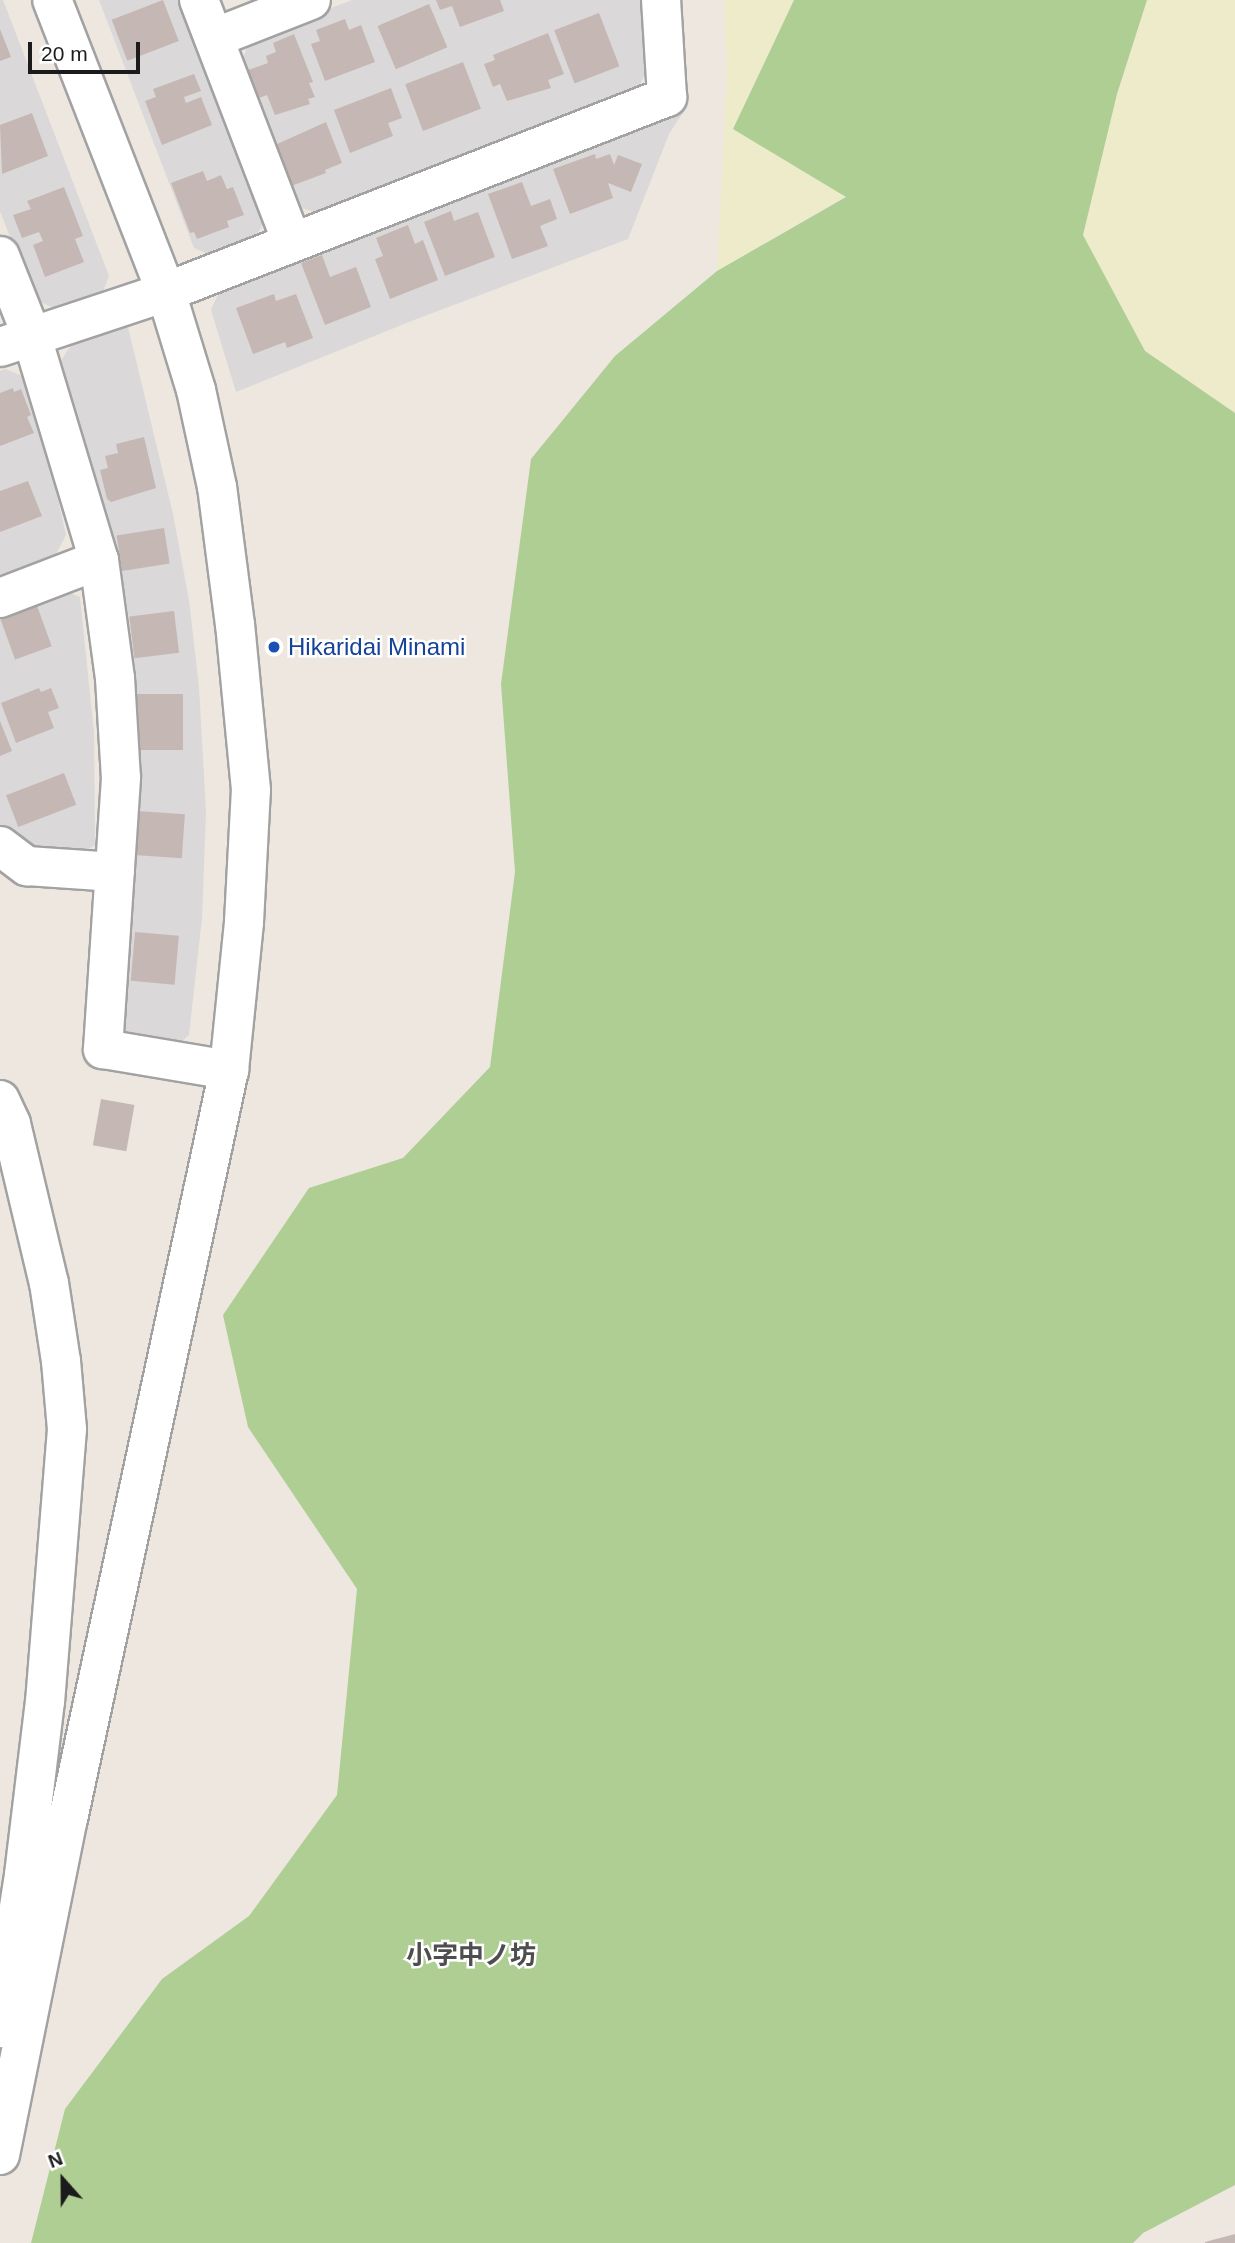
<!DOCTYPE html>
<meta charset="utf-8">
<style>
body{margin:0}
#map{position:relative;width:1235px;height:2243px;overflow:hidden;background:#ede7e0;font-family:Helvetica,"Noto Sans JP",sans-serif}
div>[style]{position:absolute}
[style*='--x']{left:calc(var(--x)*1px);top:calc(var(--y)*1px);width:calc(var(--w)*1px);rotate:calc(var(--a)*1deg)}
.residential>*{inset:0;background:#dad8d8}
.farmland>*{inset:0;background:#eeebca}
.forest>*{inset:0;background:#aece93}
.building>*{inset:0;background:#c5b8b4;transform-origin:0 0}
.roads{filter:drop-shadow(2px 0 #a2a2a2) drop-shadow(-2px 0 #a2a2a2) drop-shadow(0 2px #a2a2a2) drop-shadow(0 -2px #a2a2a2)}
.minor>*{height:38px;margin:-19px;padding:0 19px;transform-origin:19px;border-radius:19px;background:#fff}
.tertiary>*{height:38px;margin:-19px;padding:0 19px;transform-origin:19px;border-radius:19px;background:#fff}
.dots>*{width:19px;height:19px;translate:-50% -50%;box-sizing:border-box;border:4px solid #fff;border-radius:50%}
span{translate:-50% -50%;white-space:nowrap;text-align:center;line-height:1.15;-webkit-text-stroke:5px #fff;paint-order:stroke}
.transit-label{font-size:24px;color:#164399}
.left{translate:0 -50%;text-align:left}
.neighbourhood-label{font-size:26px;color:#4e4e4e;font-weight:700}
.north{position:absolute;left:28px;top:2145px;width:70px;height:70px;-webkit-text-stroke:5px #fff;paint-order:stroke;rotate:339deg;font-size:19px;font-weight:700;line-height:28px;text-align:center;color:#1b1b1b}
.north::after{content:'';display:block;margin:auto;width:24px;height:32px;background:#1b1b1b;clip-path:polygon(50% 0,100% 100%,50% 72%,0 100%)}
.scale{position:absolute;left:28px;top:42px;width:112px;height:32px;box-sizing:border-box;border:4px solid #1b1b1b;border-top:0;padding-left:9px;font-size:21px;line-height:24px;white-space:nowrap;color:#1b1b1b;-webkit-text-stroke:5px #fff;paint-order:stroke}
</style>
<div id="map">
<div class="residential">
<i style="clip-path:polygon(0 0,3px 0,109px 276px,101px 296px,58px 310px,34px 299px,0 211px)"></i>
<i style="clip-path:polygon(99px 0,182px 0,267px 217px,254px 239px,210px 255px,194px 248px)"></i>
<i style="clip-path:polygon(352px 0,646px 0,649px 65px,637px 91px,315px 212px,298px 207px,242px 61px,250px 39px)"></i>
<i style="clip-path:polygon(684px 111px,669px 134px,628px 239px,414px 320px,236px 392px,211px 310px,220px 290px)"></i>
<i style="clip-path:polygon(128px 327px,173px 514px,189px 600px,199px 687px,206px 813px,202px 918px,189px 1035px,175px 1047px,127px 1038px,115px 1015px,128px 805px,57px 367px,73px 342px)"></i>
<i style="clip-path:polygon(5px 369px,30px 379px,66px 535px,56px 554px,0 575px,0 371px)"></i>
<i style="clip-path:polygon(56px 587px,80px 597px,94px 733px,95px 845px,78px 856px,31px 850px,0 827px,0 609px)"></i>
</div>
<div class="farmland">
<i style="clip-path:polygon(724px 0,794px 0,733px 129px,846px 196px,717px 271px,727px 72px)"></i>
<i style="clip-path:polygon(1147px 0,1235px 0,1235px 413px,1145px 351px,1083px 235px,1117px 94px)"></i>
</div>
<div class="forest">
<i style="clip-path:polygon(794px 0,1147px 0,1117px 94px,1083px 235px,1145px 351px,1235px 413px,1235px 2185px,1143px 2233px,1133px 2243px,31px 2243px,65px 2109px,162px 1979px,249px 1916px,337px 1795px,357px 1589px,248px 1427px,223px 1315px,309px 1188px,403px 1158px,490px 1067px,515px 872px,501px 684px,531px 459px,615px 356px,717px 271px,846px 197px,733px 129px)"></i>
</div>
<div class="building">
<i style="left:163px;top:0;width:44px;height:55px;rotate:69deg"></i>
<i style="clip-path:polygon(436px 0,500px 0,504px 11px,460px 27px,452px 6px,440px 10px)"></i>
<i style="left:429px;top:4px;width:47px;height:56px;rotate:67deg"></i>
<i style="left:599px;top:13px;width:57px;height:48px;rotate:69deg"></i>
<i style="clip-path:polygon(345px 19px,349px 30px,361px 25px,375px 62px,325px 81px,311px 44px,320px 41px,316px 30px)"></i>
<i style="clip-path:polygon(0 29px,11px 57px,0 61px)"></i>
<i style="clip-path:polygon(548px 33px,564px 74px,548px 80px,551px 88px,507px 101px,500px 84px,493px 87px,484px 64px,495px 60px,493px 55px)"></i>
<i style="clip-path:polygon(294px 34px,313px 82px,309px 83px,315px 97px,308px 99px,310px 104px,275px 115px,267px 95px,259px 98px,248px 70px,268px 63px,266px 56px,276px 52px,273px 43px)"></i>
<i style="left:463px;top:62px;width:50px;height:62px;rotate:69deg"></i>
<i style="clip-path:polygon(194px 74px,201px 91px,184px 97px,186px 103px,201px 97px,212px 125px,162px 145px,145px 101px,156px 97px,153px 89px)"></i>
<i style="clip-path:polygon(391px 88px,402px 118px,388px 123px,393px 136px,350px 153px,334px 110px)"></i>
<i style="clip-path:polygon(32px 113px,48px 156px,2px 174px,0 125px)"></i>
<i style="clip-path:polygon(326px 122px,342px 163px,325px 170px,326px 173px,291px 186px,275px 145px)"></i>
<i style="clip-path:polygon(595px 154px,596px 159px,610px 154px,614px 165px,618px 155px,642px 164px,631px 192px,608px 183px,613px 198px,570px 214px,553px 169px)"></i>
<i style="clip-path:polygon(203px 171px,207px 181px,221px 175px,227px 189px,233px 187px,244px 215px,227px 221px,229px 227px,197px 239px,194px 232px,190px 233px,171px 183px)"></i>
<i style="clip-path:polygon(522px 182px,531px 206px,550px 199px,557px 219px,540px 226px,548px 246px,512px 259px,488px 194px)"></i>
<i style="clip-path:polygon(64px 187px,83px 236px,75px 239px,84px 262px,45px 277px,33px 245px,43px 241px,39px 232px,22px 238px,13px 215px,31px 209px,27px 201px)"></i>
<i style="clip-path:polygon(451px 211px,454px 221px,478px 212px,495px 257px,445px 276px,424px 222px)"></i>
<i style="clip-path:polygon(408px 225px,415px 244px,423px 240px,438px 280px,390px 299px,375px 259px,383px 256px,376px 238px)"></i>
<i style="clip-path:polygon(322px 255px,330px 277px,356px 267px,371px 307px,325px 325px,301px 263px)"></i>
<i style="clip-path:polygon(274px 294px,276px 301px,296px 294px,313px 338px,287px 348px,285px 342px,253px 354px,236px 308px)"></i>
<i style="clip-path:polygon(13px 388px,14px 392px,21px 389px,31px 415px,27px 417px,34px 433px,0 446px,0 393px)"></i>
<i style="clip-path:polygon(144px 437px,156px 488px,111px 502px,107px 499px,100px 470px,108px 468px,105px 456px,118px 453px,116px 444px)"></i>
<i style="clip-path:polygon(28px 481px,42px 516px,0 532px,0 491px)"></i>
<i style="left:164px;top:528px;width:36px;height:48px;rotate:81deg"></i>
<i style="left:36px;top:603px;width:46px;height:39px;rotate:70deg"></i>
<i style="left:174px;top:611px;width:42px;height:45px;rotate:83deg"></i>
<i style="clip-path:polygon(39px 688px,41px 692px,51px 688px,59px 708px,48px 712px,54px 728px,16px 743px,1px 703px)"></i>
<i style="left:132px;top:694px;width:51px;height:56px"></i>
<i style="clip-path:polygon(0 721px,12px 751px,0 756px)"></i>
<i style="left:64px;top:773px;width:34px;height:62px;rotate:69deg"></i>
<i style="left:137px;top:811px;width:48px;height:44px;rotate:4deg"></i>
<i style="left:135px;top:932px;width:44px;height:49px;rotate:5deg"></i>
<i style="left:101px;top:1099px;width:34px;height:47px;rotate:10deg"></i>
<i style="clip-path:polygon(1235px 2234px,1235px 2243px,1205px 2243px,1205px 2242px)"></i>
</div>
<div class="roads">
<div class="minor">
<i style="--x:199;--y:0;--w:259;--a:69"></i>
<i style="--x:214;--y:38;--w:104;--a:-21.4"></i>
<i style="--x:0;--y:256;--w:84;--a:68.3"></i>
<i style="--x:31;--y:334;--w:236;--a:73.3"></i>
<i style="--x:99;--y:560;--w:119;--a:82.3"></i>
<i style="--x:115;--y:678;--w:100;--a:86.6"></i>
<i style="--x:121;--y:778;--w:272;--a:93.8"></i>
<i style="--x:103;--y:1049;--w:128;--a:9.5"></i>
<i style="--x:0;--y:347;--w:175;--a:-18.3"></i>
<i style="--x:166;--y:292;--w:538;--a:-21.27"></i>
<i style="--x:667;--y:97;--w:97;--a:-93.5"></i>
<i style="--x:0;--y:598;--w:106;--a:-21"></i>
<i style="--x:0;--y:846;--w:34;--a:37"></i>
<i style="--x:27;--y:866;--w:88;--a:3.9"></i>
<i style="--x:0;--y:1100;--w:26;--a:65"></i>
<i style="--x:11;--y:1124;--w:163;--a:76.6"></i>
<i style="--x:49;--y:1283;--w:79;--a:81.3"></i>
<i style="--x:61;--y:1361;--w:68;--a:85"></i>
<i style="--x:67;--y:1429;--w:273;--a:94.6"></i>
<i style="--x:45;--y:1701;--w:175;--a:96.9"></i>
<i style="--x:24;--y:1875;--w:155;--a:98.9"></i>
</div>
<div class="tertiary">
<i style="--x:0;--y:2155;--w:343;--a:-78.6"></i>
<i style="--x:68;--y:1819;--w:766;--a:-77.87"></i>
<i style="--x:229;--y:1070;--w:149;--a:-84.2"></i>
<i style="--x:244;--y:922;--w:132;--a:-87"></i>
<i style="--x:251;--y:790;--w:166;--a:-95.5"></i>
<i style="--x:235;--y:625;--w:139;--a:-97.4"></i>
<i style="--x:217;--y:487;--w:99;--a:-102.2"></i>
<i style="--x:196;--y:390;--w:102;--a:-107"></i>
<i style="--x:166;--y:292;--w:313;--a:-111.3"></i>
</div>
</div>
<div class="dots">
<i style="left:274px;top:647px;background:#1a4fb4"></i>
</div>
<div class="transit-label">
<span class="left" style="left:288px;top:647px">Hikaridai Minami</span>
</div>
<div class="neighbourhood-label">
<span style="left:471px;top:1956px">小字中ノ坊</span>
</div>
<div class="north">N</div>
<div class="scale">20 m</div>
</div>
